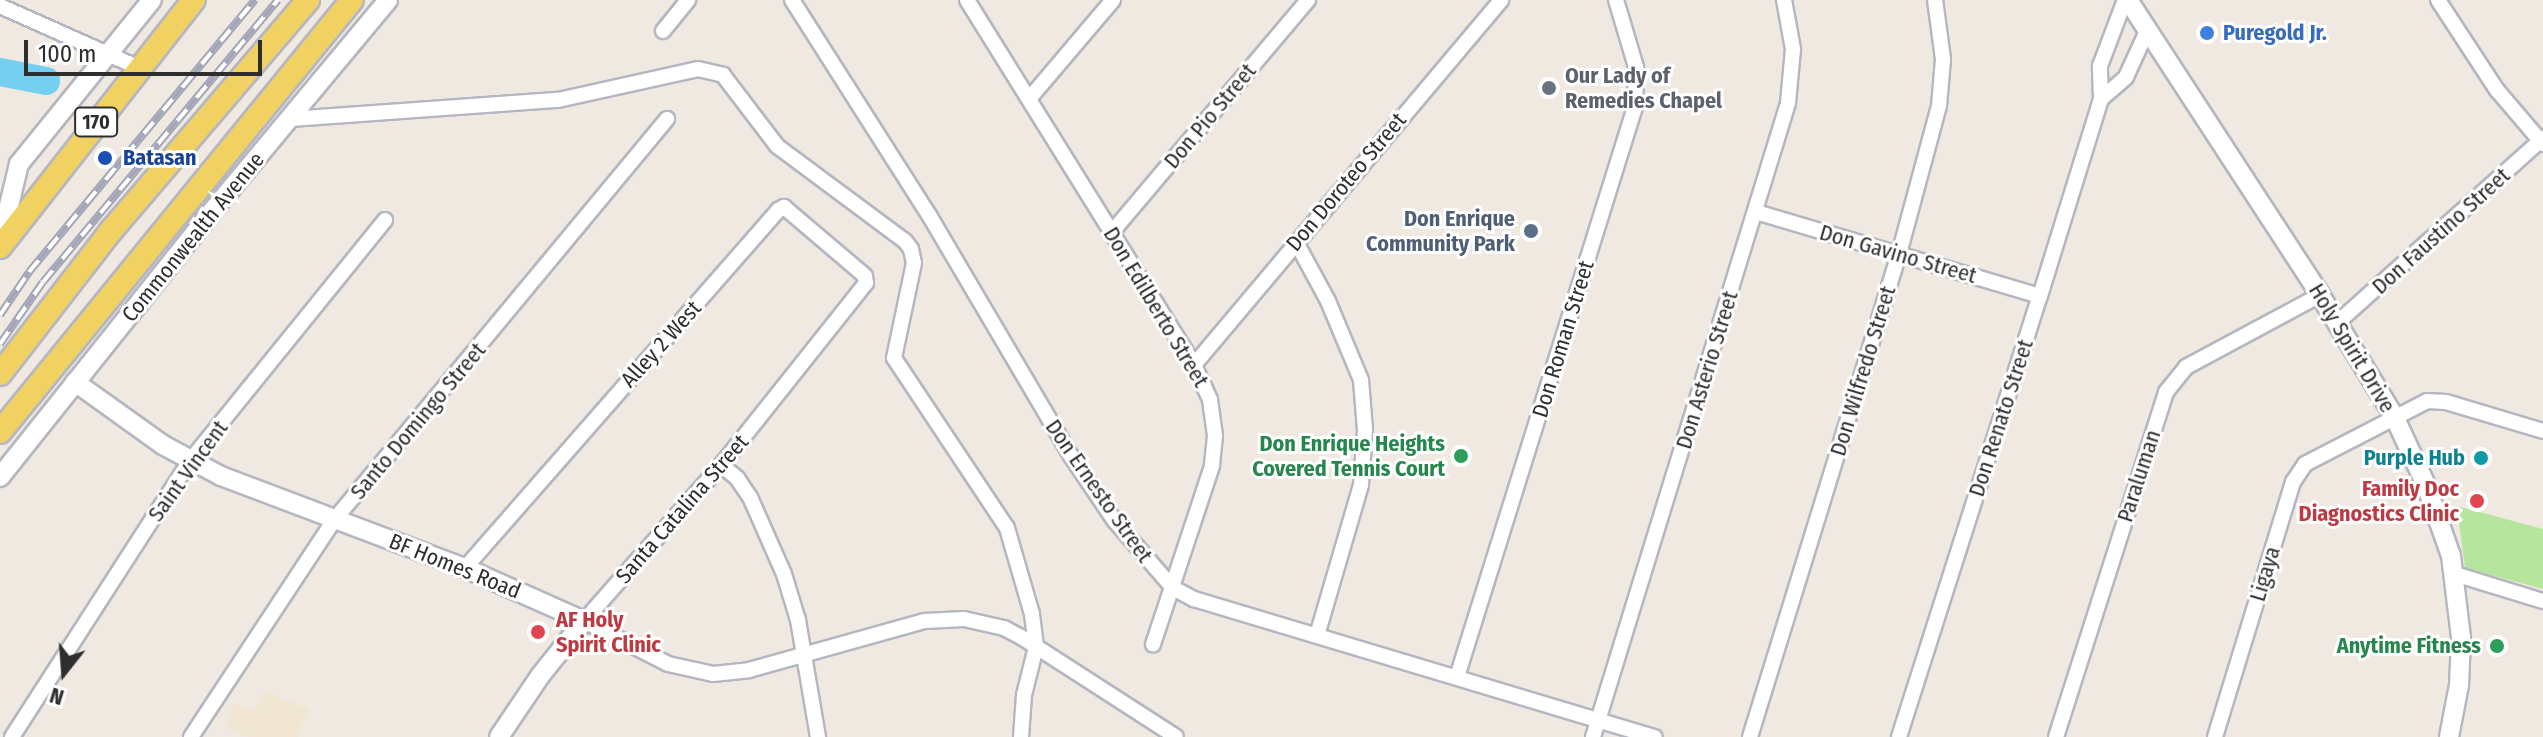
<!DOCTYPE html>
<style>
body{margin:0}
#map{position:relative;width:2543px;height:737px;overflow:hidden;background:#efe9e1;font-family:"Fira Sans Condensed",sans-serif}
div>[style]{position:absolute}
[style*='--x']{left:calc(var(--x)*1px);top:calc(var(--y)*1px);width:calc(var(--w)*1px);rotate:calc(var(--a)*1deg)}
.education>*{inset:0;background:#f0e6d1}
.green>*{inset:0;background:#b6e59e}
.river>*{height:28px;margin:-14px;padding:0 14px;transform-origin:14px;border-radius:14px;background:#75cff0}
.roads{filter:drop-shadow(2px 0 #b4b7c1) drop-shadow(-2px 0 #b4b7c1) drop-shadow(0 2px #b4b7c1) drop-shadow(0 -2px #b4b7c1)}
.street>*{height:14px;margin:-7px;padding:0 7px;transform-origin:7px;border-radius:7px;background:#fff}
.secondary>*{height:18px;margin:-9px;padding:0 9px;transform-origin:9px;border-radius:9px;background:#fff}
.primary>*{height:22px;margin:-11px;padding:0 11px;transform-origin:11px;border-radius:11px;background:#f2d163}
.rail>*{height:8px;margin-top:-4px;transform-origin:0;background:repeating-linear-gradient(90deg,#fff 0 15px,#a3a6b8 0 30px);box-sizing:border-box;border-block:2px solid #a3a6b8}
.dots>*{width:22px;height:22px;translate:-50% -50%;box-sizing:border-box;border:4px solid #fff;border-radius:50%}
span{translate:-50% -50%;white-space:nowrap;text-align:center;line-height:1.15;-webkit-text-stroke:6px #fff;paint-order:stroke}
.shield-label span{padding:2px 6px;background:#fff;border:2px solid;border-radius:6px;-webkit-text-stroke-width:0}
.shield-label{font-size:20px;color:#2e2e2e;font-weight:700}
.shop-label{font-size:22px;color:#366cbe;font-weight:700}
.left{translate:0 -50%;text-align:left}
.worship-label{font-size:22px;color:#5b616d;font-weight:700}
.street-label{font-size:22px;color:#2e2e2e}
.transit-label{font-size:22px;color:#164399;font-weight:700}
.service-label{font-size:22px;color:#4e5e75;font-weight:700}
.right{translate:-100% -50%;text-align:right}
.leisure-label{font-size:22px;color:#27864d;font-weight:700}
.culture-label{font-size:22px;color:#0d838f;font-weight:700}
.health-label{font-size:22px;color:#be3a42;font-weight:700}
.north{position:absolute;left:24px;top:633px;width:80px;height:80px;-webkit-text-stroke:6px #fff;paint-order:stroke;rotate:197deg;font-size:22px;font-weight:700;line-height:32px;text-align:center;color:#2e2e2e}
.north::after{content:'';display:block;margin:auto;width:28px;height:36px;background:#2e2e2e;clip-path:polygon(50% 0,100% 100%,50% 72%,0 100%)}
.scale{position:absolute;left:24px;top:40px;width:238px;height:36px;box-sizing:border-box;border:4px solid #2e2e2e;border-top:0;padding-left:10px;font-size:24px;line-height:28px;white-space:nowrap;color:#2e2e2e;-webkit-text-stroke:6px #fff;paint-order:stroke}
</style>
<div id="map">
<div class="education">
<i style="clip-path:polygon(264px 691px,309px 709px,297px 737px,249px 737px,225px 727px,235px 704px,255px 711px)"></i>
</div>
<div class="green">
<i style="clip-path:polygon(2457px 506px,2543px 529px,2543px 589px,2465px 568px)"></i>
</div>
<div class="river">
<i style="--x:0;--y:72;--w:47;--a:11.1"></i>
</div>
<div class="roads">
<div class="street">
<i style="--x:792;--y:0;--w:255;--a:57.5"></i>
<i style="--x:929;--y:215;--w:280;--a:59.5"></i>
<i style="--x:1071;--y:456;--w:77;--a:56.1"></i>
<i style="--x:1114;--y:520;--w:90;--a:49.1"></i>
<i style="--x:1173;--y:588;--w:24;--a:28"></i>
<i style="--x:1194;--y:599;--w:481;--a:16.7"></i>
<i style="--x:967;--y:0;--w:430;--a:58.1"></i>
<i style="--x:1194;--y:365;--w:38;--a:65"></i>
<i style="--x:1210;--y:400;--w:36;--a:82"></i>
<i style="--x:1215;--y:436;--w:30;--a:96"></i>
<i style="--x:1212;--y:466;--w:188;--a:108.3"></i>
<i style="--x:2438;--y:0;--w:108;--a:56.8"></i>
<i style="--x:2497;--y:90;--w:71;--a:49.6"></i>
<i style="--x:0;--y:6;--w:152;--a:24"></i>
<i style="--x:663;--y:31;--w:40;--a:-51"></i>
<i style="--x:1029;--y:99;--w:130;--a:-49.7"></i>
<i style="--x:2101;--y:99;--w:33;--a:-41"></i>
<i style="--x:2126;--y:77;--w:51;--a:-65.5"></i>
<i style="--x:291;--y:119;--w:268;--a:-4.1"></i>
<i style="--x:558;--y:100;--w:143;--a:-12.5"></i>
<i style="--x:698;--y:69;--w:26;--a:13"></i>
<i style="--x:723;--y:75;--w:89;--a:52.7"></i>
<i style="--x:777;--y:146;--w:159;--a:36.6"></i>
<i style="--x:905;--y:241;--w:10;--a:53"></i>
<i style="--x:911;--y:249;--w:14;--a:78"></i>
<i style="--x:914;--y:263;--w:97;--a:101.9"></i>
<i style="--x:894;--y:358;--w:204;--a:56.4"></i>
<i style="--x:1007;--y:528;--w:90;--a:73.8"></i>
<i style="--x:1032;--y:614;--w:33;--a:83"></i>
<i style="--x:1036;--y:647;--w:49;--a:104"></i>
<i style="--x:1024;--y:695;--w:42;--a:94.1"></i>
<i style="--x:1756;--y:212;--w:296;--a:16.5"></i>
<i style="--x:1112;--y:232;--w:304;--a:-49.8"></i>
<i style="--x:1296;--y:242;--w:67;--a:61.5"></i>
<i style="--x:1328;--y:301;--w:86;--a:67.3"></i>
<i style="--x:1361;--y:380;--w:50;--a:85.4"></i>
<i style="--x:1365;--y:430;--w:55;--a:94.2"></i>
<i style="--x:1361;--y:485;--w:156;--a:106.3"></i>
<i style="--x:2337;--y:323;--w:277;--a:-41.9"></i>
<i style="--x:1194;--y:365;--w:477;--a:-49.9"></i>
<i style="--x:721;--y:465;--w:21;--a:39"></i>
<i style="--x:737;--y:478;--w:23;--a:56"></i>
<i style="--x:750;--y:497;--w:84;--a:66.2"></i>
<i style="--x:784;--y:574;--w:48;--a:73.1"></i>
<i style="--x:798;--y:620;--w:119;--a:80.3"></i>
<i style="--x:465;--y:568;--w:476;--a:-48.8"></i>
<i style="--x:778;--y:210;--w:7;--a:-27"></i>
<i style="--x:784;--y:207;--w:106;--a:40.4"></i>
<i style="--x:865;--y:276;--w:7;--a:82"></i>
<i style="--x:866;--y:283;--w:233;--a:128.5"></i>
<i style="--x:721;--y:465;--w:208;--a:131.3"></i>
<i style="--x:584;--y:621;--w:94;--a:27.1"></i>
<i style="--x:668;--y:664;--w:46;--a:12.5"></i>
<i style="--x:713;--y:674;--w:36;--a:-6"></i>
<i style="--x:749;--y:670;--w:183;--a:-15.6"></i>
<i style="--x:925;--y:621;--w:39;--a:-3"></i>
<i style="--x:964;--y:619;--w:41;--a:12.7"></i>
<i style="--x:1004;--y:628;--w:19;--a:28"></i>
<i style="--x:1021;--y:637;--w:184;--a:32.8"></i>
<i style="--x:2455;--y:574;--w:92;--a:17.1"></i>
<i style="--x:1457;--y:677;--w:597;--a:-72.66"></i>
<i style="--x:1635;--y:107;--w:40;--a:-88.6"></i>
<i style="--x:1636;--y:67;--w:70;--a:-106.6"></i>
<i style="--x:12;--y:737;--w:328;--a:-57.2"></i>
<i style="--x:190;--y:461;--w:310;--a:-51"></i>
<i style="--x:191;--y:737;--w:261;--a:-56.6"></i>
<i style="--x:335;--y:519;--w:520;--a:-50.31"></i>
<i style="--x:1593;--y:737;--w:663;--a:-72.9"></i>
<i style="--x:1788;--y:103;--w:54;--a:-84.7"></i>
<i style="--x:1793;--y:49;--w:50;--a:-100.4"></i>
<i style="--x:1750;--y:737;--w:505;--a:-72.86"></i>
<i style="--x:1899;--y:254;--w:153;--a:-74.9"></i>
<i style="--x:1939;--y:106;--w:47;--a:-85.1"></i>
<i style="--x:1943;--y:59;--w:60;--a:-97.7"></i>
<i style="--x:1899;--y:737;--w:463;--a:-72.3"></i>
<i style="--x:2040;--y:296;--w:206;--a:-72.8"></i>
<i style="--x:2101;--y:99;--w:33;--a:-92"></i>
<i style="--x:2100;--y:66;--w:71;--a:-69.3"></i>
<i style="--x:2056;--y:737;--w:362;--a:-72.3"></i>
<i style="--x:2166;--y:392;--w:32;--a:-51"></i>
<i style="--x:2186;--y:367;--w:152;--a:-28.2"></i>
<i style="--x:2215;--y:737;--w:267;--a:-73"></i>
<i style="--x:2293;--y:482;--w:22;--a:-56"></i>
<i style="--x:2305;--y:464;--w:137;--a:-27.3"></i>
<i style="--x:2427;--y:401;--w:19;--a:3"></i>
<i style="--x:2446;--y:402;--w:101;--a:16.6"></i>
</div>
<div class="secondary">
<i style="--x:2128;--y:0;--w:352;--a:56.9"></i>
<i style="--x:2320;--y:295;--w:142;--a:58.6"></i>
<i style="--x:2394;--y:416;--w:76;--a:65.1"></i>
<i style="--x:2426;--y:485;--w:75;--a:70.6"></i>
<i style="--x:2451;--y:556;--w:83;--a:83"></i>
<i style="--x:2461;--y:638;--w:47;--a:92.4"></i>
<i style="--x:2459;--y:685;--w:53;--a:100.9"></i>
<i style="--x:0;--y:243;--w:81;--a:-76.5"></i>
<i style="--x:19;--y:164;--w:211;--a:-51"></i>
<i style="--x:75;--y:382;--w:108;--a:35.6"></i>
<i style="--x:163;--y:445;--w:66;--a:28.1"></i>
<i style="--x:221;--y:476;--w:261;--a:20.7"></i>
<i style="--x:465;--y:568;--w:130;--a:24"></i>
<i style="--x:584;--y:621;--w:70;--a:128.7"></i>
<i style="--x:540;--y:676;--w:73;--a:123.9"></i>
<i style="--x:0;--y:477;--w:343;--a:-51.4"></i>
<i style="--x:214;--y:209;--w:272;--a:-50.2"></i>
</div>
<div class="primary">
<i style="--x:0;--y:247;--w:314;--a:-51.9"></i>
<i style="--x:0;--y:374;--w:180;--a:-52.2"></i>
<i style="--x:110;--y:232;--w:305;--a:-49.5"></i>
<i style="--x:0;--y:432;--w:557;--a:-50.83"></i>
</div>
</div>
<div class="rail">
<i style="--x:0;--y:315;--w:52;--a:-56"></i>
<i style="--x:29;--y:272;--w:354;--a:-50.3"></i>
<i style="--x:0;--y:344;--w:75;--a:-55.3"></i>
<i style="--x:43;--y:282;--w:367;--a:-50.2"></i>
</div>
<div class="dots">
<i style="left:2207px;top:33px;background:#3f7fe0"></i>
<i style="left:1549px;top:88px;background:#6b7280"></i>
<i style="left:105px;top:158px;background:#1a4fb4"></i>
<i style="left:1531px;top:231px;background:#5c6f8a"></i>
<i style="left:1461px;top:456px;background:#2e9e5b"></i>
<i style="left:2481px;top:458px;background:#0f9aa8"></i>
<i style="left:2477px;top:501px;background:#e0444e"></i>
<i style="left:538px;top:632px;background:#e0444e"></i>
<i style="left:2497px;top:646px;background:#2e9e5b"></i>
</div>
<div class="shield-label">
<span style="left:96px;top:122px">170</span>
</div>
<div class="shop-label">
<span class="left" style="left:2223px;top:33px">Puregold Jr.</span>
</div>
<div class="worship-label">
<span class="left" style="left:1565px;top:88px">Our Lady of<br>Remedies Chapel</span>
</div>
<div class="street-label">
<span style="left:1210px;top:116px;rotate:-50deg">Don Pio Street</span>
<span style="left:1346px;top:182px;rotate:-50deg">Don Doroteo Street</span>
<span style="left:2441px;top:231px;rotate:-42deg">Don Faustino Street</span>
<span style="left:193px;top:237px;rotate:-51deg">Commonwealth Avenue</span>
<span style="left:1898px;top:254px;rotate:16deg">Don Gavino Street</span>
<span style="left:1156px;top:307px;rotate:59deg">Don Edilberto Street</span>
<span style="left:1563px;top:339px;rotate:-73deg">Don Roman Street</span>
<span style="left:661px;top:344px;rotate:-48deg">Alley 2 West</span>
<span style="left:2352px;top:348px;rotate:59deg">Holy Spirit Drive</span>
<span style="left:1707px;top:370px;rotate:-73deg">Don Asterio Street</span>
<span style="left:1863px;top:371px;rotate:-73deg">Don Wilfredo Street</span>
<span style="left:2001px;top:418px;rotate:-72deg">Don Renato Street</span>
<span style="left:418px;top:421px;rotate:-50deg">Santo Domingo Street</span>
<span style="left:188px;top:471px;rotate:-54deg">Saint Vincent</span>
<span style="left:2139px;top:476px;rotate:-72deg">Paraluman</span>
<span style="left:1099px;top:491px;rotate:55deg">Don Ernesto Street</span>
<span style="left:682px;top:509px;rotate:-49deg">Santa Catalina Street</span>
<span style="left:455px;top:566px;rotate:22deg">BF Homes Road</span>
<span style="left:2265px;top:574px;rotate:-73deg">Ligaya</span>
</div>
<div class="transit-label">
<span class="left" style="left:123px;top:158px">Batasan</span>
</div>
<div class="service-label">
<span class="right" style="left:1515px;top:231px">Don Enrique<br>Community Park</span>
</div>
<div class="leisure-label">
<span class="right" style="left:1445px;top:456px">Don Enrique Heights<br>Covered Tennis Court</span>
<span class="right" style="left:2481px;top:646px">Anytime Fitness</span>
</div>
<div class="culture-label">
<span class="right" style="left:2465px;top:458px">Purple Hub</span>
</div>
<div class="health-label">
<span class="right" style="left:2459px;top:501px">Family Doc<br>Diagnostics Clinic</span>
<span class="left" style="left:556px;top:632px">AF Holy<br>Spirit Clinic</span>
</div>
<div class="north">N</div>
<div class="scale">100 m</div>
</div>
